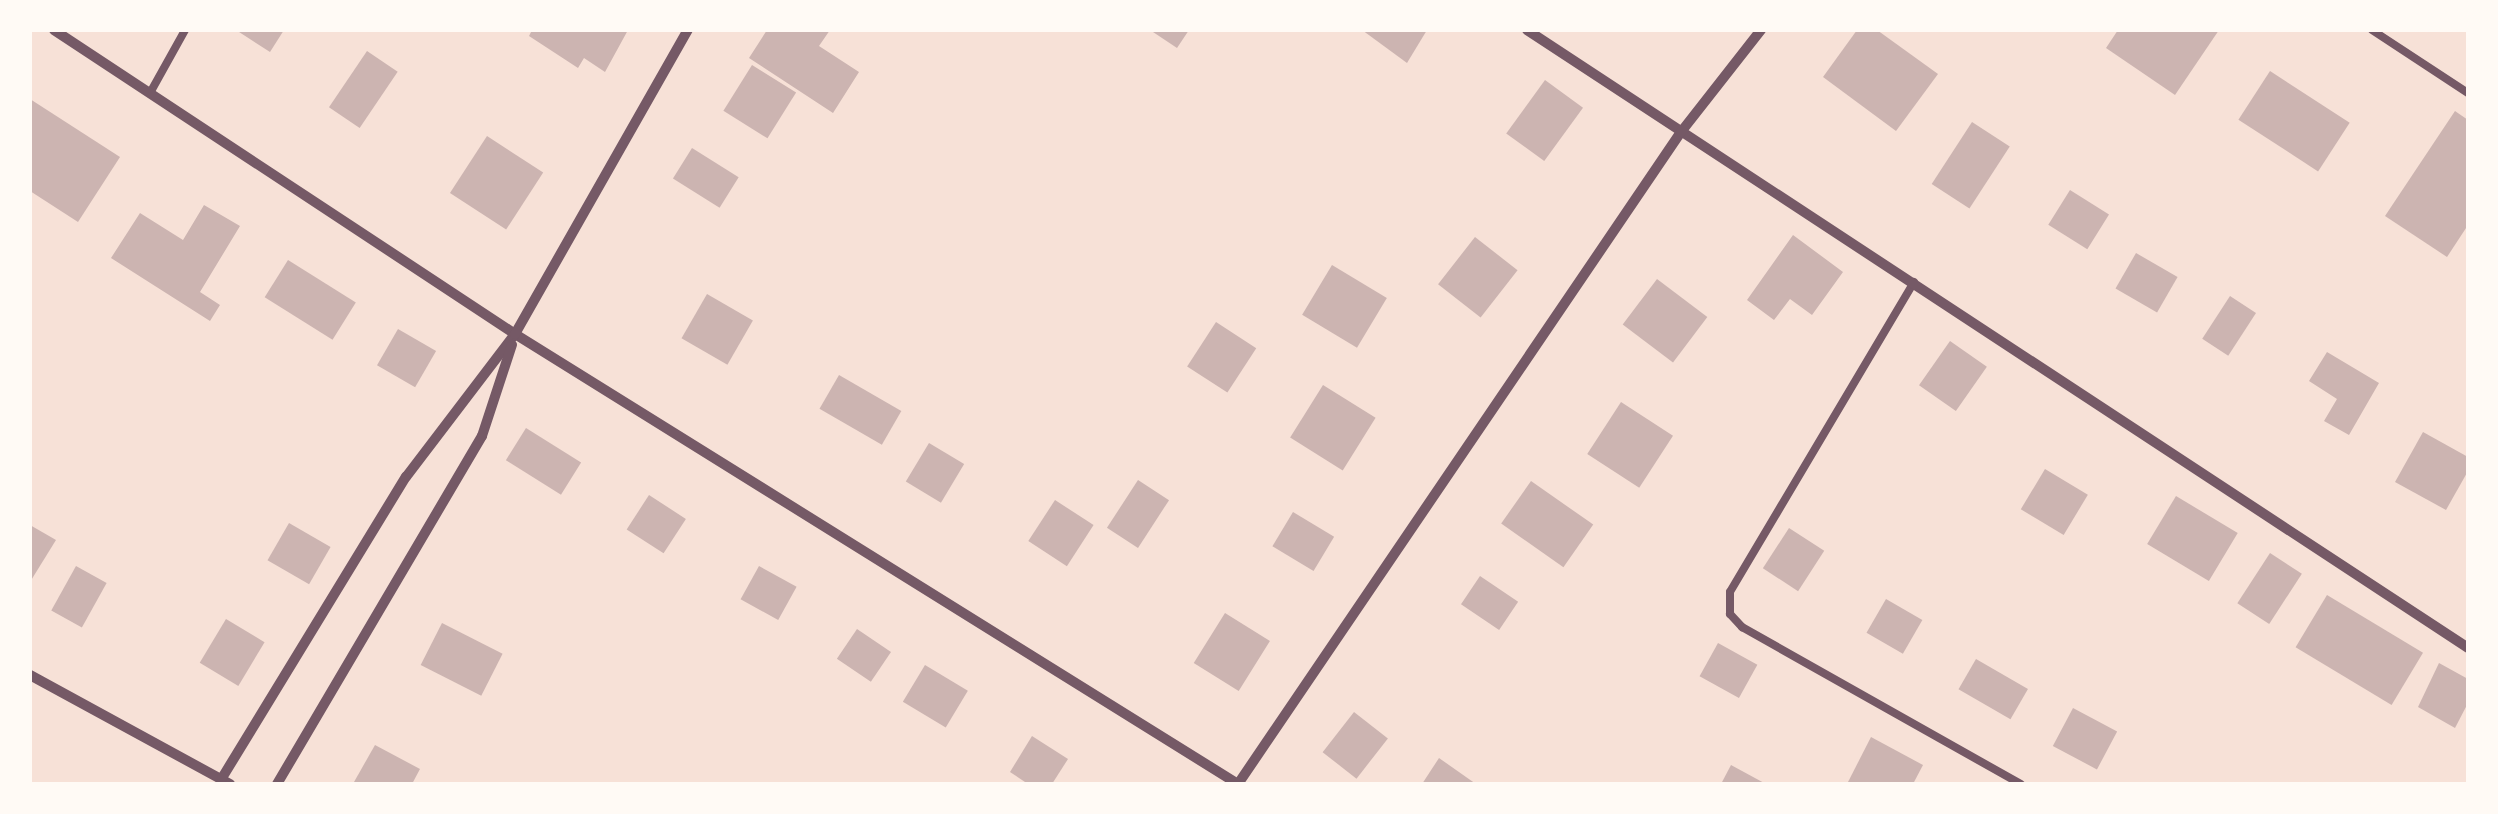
<!DOCTYPE html>
<style>
body{margin:0}
#map{position:relative;width:2498px;height:814px;overflow:hidden;background:#f7e1d7;font-family:"Exo 2",sans-serif}
div>[style]{position:absolute}
[style*='--x']{left:calc(var(--x)*1px);top:calc(var(--y)*1px);width:calc(var(--w)*1px);rotate:calc(var(--a)*1deg)}
.building>*{inset:0;background:#ccb4b1;transform-origin:0 0}
.service>*{height:8px;margin:-4px;padding:0 4px;transform-origin:4px;border-radius:4px;background:#755966}
.minor>*{height:10px;margin:-5px;padding:0 5px;transform-origin:5px;border-radius:5px;background:#755966}
span{translate:-50% -50%;white-space:nowrap;text-align:center;line-height:1.15;-webkit-text-stroke:10px #fffaf5;paint-order:stroke}
.frame{position:absolute;inset:0;border:32px solid #fffaf5;pointer-events:none}
</style>
<div id="map">
<div class="building">
<i style="clip-path:polygon(236px 30px,284px 30px,270px 52px)"></i>
<i style="clip-path:polygon(532px 30px,628px 30px,605px 72px,584px 58px,578px 68px,529px 36px)"></i>
<i style="clip-path:polygon(767px 30px,830px 30px,819px 46px,859px 72px,833px 113px,749px 58px)"></i>
<i style="clip-path:polygon(1150px 30px,1189px 30px,1177px 48px)"></i>
<i style="clip-path:polygon(1362px 30px,1427px 30px,1407px 63px)"></i>
<i style="clip-path:polygon(1857px 30px,1877px 30px,1938px 74px,1896px 131px,1823px 77px)"></i>
<i style="clip-path:polygon(2118px 30px,2219px 30px,2175px 95px,2106px 48px)"></i>
<i style="left:367px;top:51px;width:37px;height:68px;rotate:34deg"></i>
<i style="left:752px;top:65px;width:52px;height:54px;rotate:32deg"></i>
<i style="left:2270px;top:71px;width:95px;height:58px;rotate:33deg"></i>
<i style="left:1545px;top:80px;width:47px;height:66px;rotate:36deg"></i>
<i style="clip-path:polygon(30px 99px,120px 157px,78px 222px,30px 191px)"></i>
<i style="clip-path:polygon(2455px 111px,2468px 120px,2468px 225px,2447px 257px,2385px 216px)"></i>
<i style="left:1972px;top:122px;width:45px;height:74px;rotate:33deg"></i>
<i style="left:487px;top:136px;width:67px;height:68px;rotate:33deg"></i>
<i style="left:692px;top:148px;width:55px;height:36px;rotate:32deg"></i>
<i style="left:2070px;top:190px;width:46px;height:41px;rotate:32deg"></i>
<i style="clip-path:polygon(204px 205px,240px 226px,200px 292px,220px 305px,210px 321px,111px 258px,140px 213px,183px 240px)"></i>
<i style="clip-path:polygon(1793px 235px,1843px 272px,1812px 315px,1790px 299px,1774px 320px,1747px 300px)"></i>
<i style="left:1475px;top:237px;width:54px;height:60px;rotate:38deg"></i>
<i style="left:2136px;top:253px;width:48px;height:41px;rotate:30deg"></i>
<i style="left:288px;top:260px;width:80px;height:44px;rotate:32deg"></i>
<i style="left:1332px;top:265px;width:64px;height:58px;rotate:31deg"></i>
<i style="left:1657px;top:279px;width:63px;height:57px;rotate:37deg"></i>
<i style="left:707px;top:294px;width:53px;height:51px;rotate:30deg"></i>
<i style="left:2230px;top:296px;width:31px;height:51px;rotate:33deg"></i>
<i style="left:1216px;top:322px;width:48px;height:53px;rotate:33deg"></i>
<i style="left:398px;top:329px;width:44px;height:42px;rotate:30deg"></i>
<i style="left:1950px;top:341px;width:45px;height:54px;rotate:35deg"></i>
<i style="clip-path:polygon(2327px 352px,2379px 383px,2349px 435px,2324px 421px,2337px 399px,2309px 381px)"></i>
<i style="left:839px;top:375px;width:72px;height:39px;rotate:30deg"></i>
<i style="left:1323px;top:385px;width:62px;height:62px;rotate:32deg"></i>
<i style="left:1621px;top:402px;width:62px;height:62px;rotate:33deg"></i>
<i style="left:526px;top:428px;width:65px;height:38px;rotate:32deg"></i>
<i style="clip-path:polygon(2423px 432px,2468px 457px,2468px 471px,2446px 510px,2395px 482px)"></i>
<i style="left:929px;top:443px;width:41px;height:45px;rotate:31deg"></i>
<i style="left:2045px;top:469px;width:50px;height:47px;rotate:31deg"></i>
<i style="left:1138px;top:480px;width:37px;height:57px;rotate:33deg"></i>
<i style="left:1531px;top:481px;width:76px;height:52px;rotate:35deg"></i>
<i style="left:649px;top:495px;width:44px;height:41px;rotate:33deg"></i>
<i style="left:2176px;top:496px;width:72px;height:56px;rotate:31deg"></i>
<i style="left:1055px;top:500px;width:46px;height:49px;rotate:33deg"></i>
<i style="left:1293px;top:512px;width:48px;height:40px;rotate:31deg"></i>
<i style="left:289px;top:523px;width:48px;height:43px;rotate:30deg"></i>
<i style="clip-path:polygon(30px 525px,56px 540px,30px 582px)"></i>
<i style="left:1789px;top:528px;width:42px;height:48px;rotate:33deg"></i>
<i style="left:2270px;top:553px;width:38px;height:60px;rotate:33deg"></i>
<i style="left:76px;top:566px;width:35px;height:51px;rotate:29deg"></i>
<i style="left:759px;top:566px;width:43px;height:38px;rotate:29deg"></i>
<i style="left:1480px;top:576px;width:46px;height:34px;rotate:34deg"></i>
<i style="left:2327px;top:595px;width:112px;height:61px;rotate:31deg"></i>
<i style="left:1886px;top:599px;width:42px;height:39px;rotate:30deg"></i>
<i style="left:1225px;top:613px;width:53px;height:59px;rotate:32deg"></i>
<i style="left:226px;top:619px;width:45px;height:51px;rotate:31deg"></i>
<i style="left:442px;top:623px;width:68px;height:47px;rotate:27deg"></i>
<i style="left:857px;top:629px;width:41px;height:36px;rotate:34deg"></i>
<i style="left:1718px;top:643px;width:45px;height:38px;rotate:29deg"></i>
<i style="left:1976px;top:659px;width:60px;height:35px;rotate:30deg"></i>
<i style="clip-path:polygon(2439px 663px,2468px 679px,2468px 703px,2455px 728px,2418px 707px)"></i>
<i style="left:925px;top:665px;width:50px;height:43px;rotate:31deg"></i>
<i style="left:2073px;top:708px;width:50px;height:43px;rotate:28deg"></i>
<i style="left:1354px;top:712px;width:43px;height:51px;rotate:38deg"></i>
<i style="clip-path:polygon(1032px 736px,1068px 759px,1052px 784px,1028px 784px,1010px 772px)"></i>
<i style="clip-path:polygon(1871px 737px,1923px 765px,1913px 784px,1847px 784px)"></i>
<i style="clip-path:polygon(375px 745px,420px 769px,412px 784px,354px 782px)"></i>
<i style="clip-path:polygon(1439px 758px,1476px 784px,1422px 784px)"></i>
<i style="clip-path:polygon(1731px 765px,1766px 784px,1721px 784px)"></i>
</div>
<div class="service">
<i style="--x:2372;--y:30;--w:115;--a:33.3"></i>
<i style="--x:150;--y:93;--w:72;--a:-60.9"></i>
<i style="--x:1914;--y:282;--w:360;--a:120.7"></i>
<i style="--x:1730;--y:592;--w:22;--a:90"></i>
<i style="--x:1730;--y:614;--w:18;--a:47"></i>
<i style="--x:1742;--y:627;--w:320;--a:29.4"></i>
</div>
<div class="minor">
<i style="--x:54;--y:30;--w:552;--a:33.4"></i>
<i style="--x:515;--y:334;--w:852;--a:31.9"></i>
<i style="--x:1527;--y:30;--w:1126;--a:33.29"></i>
<i style="--x:30;--y:675;--w:228;--a:28.6"></i>
<i style="--x:222;--y:778;--w:353;--a:-58.6"></i>
<i style="--x:406;--y:477;--w:180;--a:-52.7"></i>
<i style="--x:515;--y:334;--w:350;--a:-60.4"></i>
<i style="--x:277;--y:784;--w:404;--a:-59.5"></i>
<i style="--x:482;--y:436;--w:96;--a:-71.8"></i>
<i style="--x:1238;--y:784;--w:788;--a:-55.81"></i>
<i style="--x:1681;--y:132;--w:130;--a:-51.9"></i>
</div>
<div class="frame"></div>
</div>
